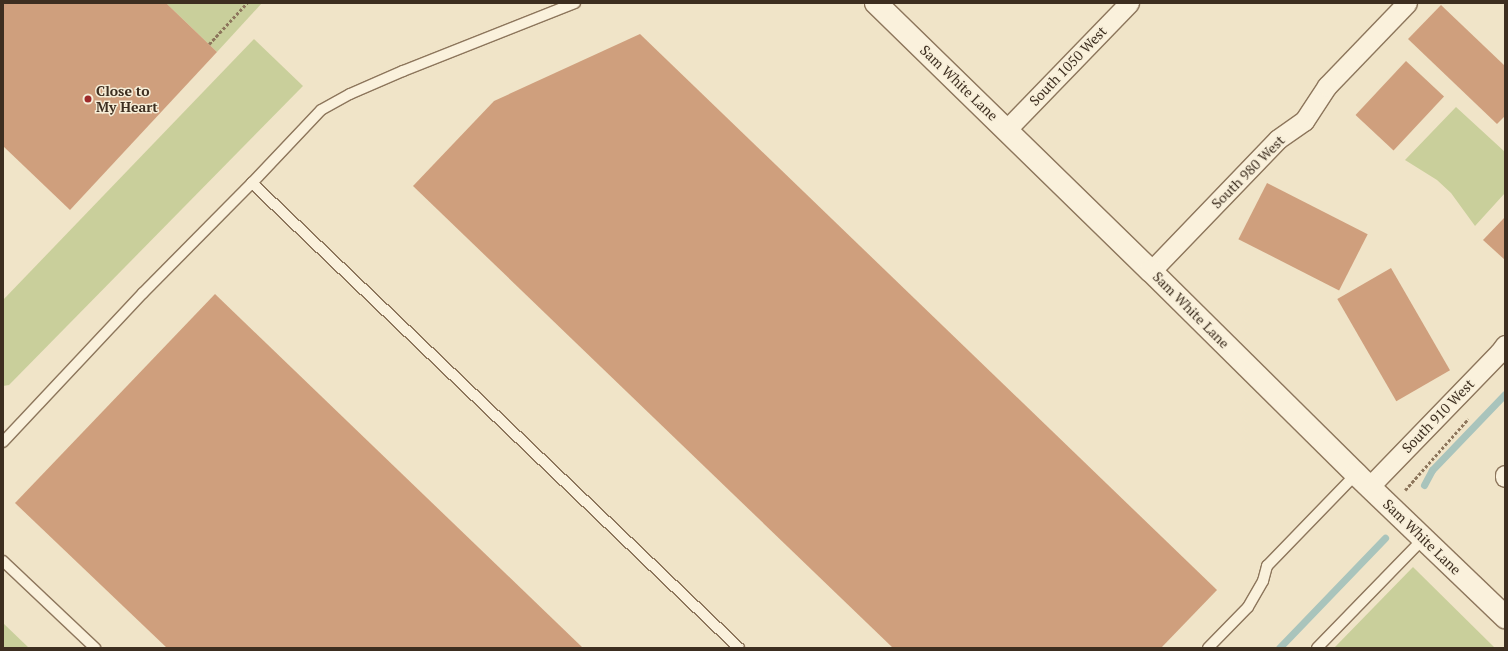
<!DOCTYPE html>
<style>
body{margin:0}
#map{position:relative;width:1508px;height:651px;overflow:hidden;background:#f0e4c8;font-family:"PT Serif",serif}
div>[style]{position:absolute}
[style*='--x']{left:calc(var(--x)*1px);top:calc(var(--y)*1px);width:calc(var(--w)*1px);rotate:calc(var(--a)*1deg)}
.green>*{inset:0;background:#c9cf9b}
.stream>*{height:7px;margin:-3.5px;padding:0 3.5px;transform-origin:3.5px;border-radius:3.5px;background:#a9c4bc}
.building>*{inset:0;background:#cf9f7d;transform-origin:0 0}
.path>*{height:2.5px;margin-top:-1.25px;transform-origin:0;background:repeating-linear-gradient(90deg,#8d765c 0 3px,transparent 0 5px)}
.roads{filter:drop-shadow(1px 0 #8d765c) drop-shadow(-1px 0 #8d765c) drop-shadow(0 1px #8d765c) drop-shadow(0 -1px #8d765c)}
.service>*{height:10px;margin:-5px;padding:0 5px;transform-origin:5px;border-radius:5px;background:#faf1dc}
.minor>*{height:19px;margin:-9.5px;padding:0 9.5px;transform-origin:9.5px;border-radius:9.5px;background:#faf1dc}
.tertiary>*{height:22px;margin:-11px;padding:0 11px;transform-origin:11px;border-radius:11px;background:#faf1dc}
.dots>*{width:11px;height:11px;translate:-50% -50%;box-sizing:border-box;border:2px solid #f7eed8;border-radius:50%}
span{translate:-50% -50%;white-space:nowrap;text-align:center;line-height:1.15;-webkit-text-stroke:3px #f7eed8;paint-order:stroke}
.street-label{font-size:14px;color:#3d2e20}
.poi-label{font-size:14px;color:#3d2e20;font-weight:700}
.left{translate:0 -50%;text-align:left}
.frame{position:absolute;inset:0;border:4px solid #3d2e20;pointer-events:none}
</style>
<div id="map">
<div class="green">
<i style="clip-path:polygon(166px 3px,262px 3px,217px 52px)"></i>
<i style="clip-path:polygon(254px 39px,303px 86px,9px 385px,3px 386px,3px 300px)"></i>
<i style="clip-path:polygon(1456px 107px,1505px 152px,1505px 193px,1475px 226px,1451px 193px,1437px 180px,1405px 160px)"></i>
<i style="clip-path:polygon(1413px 567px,1495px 648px,1334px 648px)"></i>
<i style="clip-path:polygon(3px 623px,29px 648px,3px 648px)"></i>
</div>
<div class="stream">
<i style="--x:1424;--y:485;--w:17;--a:-62"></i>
<i style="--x:1432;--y:470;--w:105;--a:-46.2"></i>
<i style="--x:1279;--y:648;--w:153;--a:-46.1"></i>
</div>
<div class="building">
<i style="clip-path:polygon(3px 3px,166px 3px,217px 52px,70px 210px,3px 146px)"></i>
<i style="clip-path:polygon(1441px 5px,1505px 66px,1505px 116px,1497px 124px,1408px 39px)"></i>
<i style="clip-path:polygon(640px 34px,1217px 590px,1161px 648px,893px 648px,413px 186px,494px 101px)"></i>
<i style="left:1406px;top:61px;width:52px;height:74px;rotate:43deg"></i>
<i style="left:1267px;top:183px;width:113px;height:63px;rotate:27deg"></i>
<i style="clip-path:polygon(1505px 217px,1505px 260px,1483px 240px)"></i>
<i style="left:1391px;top:268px;width:118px;height:62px;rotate:60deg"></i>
<i style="clip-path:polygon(215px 294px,583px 648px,167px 648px,15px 503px)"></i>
</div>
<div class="path">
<i style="--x:209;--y:44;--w:56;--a:-47.2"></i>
<i style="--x:1405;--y:490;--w:95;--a:-48.4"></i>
</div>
<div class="roads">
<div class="service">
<i style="--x:252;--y:183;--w:673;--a:43.68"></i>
<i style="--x:3;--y:442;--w:204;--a:-46.8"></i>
<i style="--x:143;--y:293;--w:155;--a:-45.3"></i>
<i style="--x:252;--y:183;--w:100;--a:-46.6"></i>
<i style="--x:321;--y:110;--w:33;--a:-29"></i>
<i style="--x:350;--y:94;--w:58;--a:-23.5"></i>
<i style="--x:403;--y:71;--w:185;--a:-21.6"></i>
<i style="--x:3;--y:561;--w:127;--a:43.4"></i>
<i style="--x:1208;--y:648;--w:57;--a:-45.7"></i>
<i style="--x:1248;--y:607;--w:30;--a:-60"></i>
<i style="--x:1263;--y:581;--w:16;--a:-75"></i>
<i style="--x:1267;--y:566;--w:128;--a:-45.9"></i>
<i style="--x:1317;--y:648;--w:152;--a:-45.8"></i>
</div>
<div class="minor">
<i style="--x:1007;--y:129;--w:175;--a:-45.9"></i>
<i style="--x:1151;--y:271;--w:183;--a:-46.1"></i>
<i style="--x:1278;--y:139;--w:32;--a:-35"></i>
<i style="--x:1304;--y:121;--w:42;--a:-56.7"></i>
<i style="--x:1327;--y:86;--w:115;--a:-46.1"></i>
<i style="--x:1505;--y:475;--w:2;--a:90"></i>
<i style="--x:1369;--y:487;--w:187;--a:-45.9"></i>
<i style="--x:1499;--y:353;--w:10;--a:-53"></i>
</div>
<div class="tertiary">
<i style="--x:876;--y:3;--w:384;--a:44.3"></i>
<i style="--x:1151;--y:271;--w:289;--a:44.7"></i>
<i style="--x:1356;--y:474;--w:207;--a:43.8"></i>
</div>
</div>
<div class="dots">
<i style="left:88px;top:99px;background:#9e2a2b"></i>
</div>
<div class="street-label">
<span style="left:1068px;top:66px;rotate:-46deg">South 1050 West</span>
<span style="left:959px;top:83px;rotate:44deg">Sam White Lane</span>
<span style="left:1248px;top:172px;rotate:-45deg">South 980 West</span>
<span style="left:1191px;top:310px;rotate:45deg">Sam White Lane</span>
<span style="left:1438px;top:416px;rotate:-46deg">South 910 West</span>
<span style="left:1422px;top:537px;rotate:44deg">Sam White Lane</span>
</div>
<div class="poi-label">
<span class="left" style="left:96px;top:99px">Close to<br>My Heart</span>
</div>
<div class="frame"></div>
</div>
